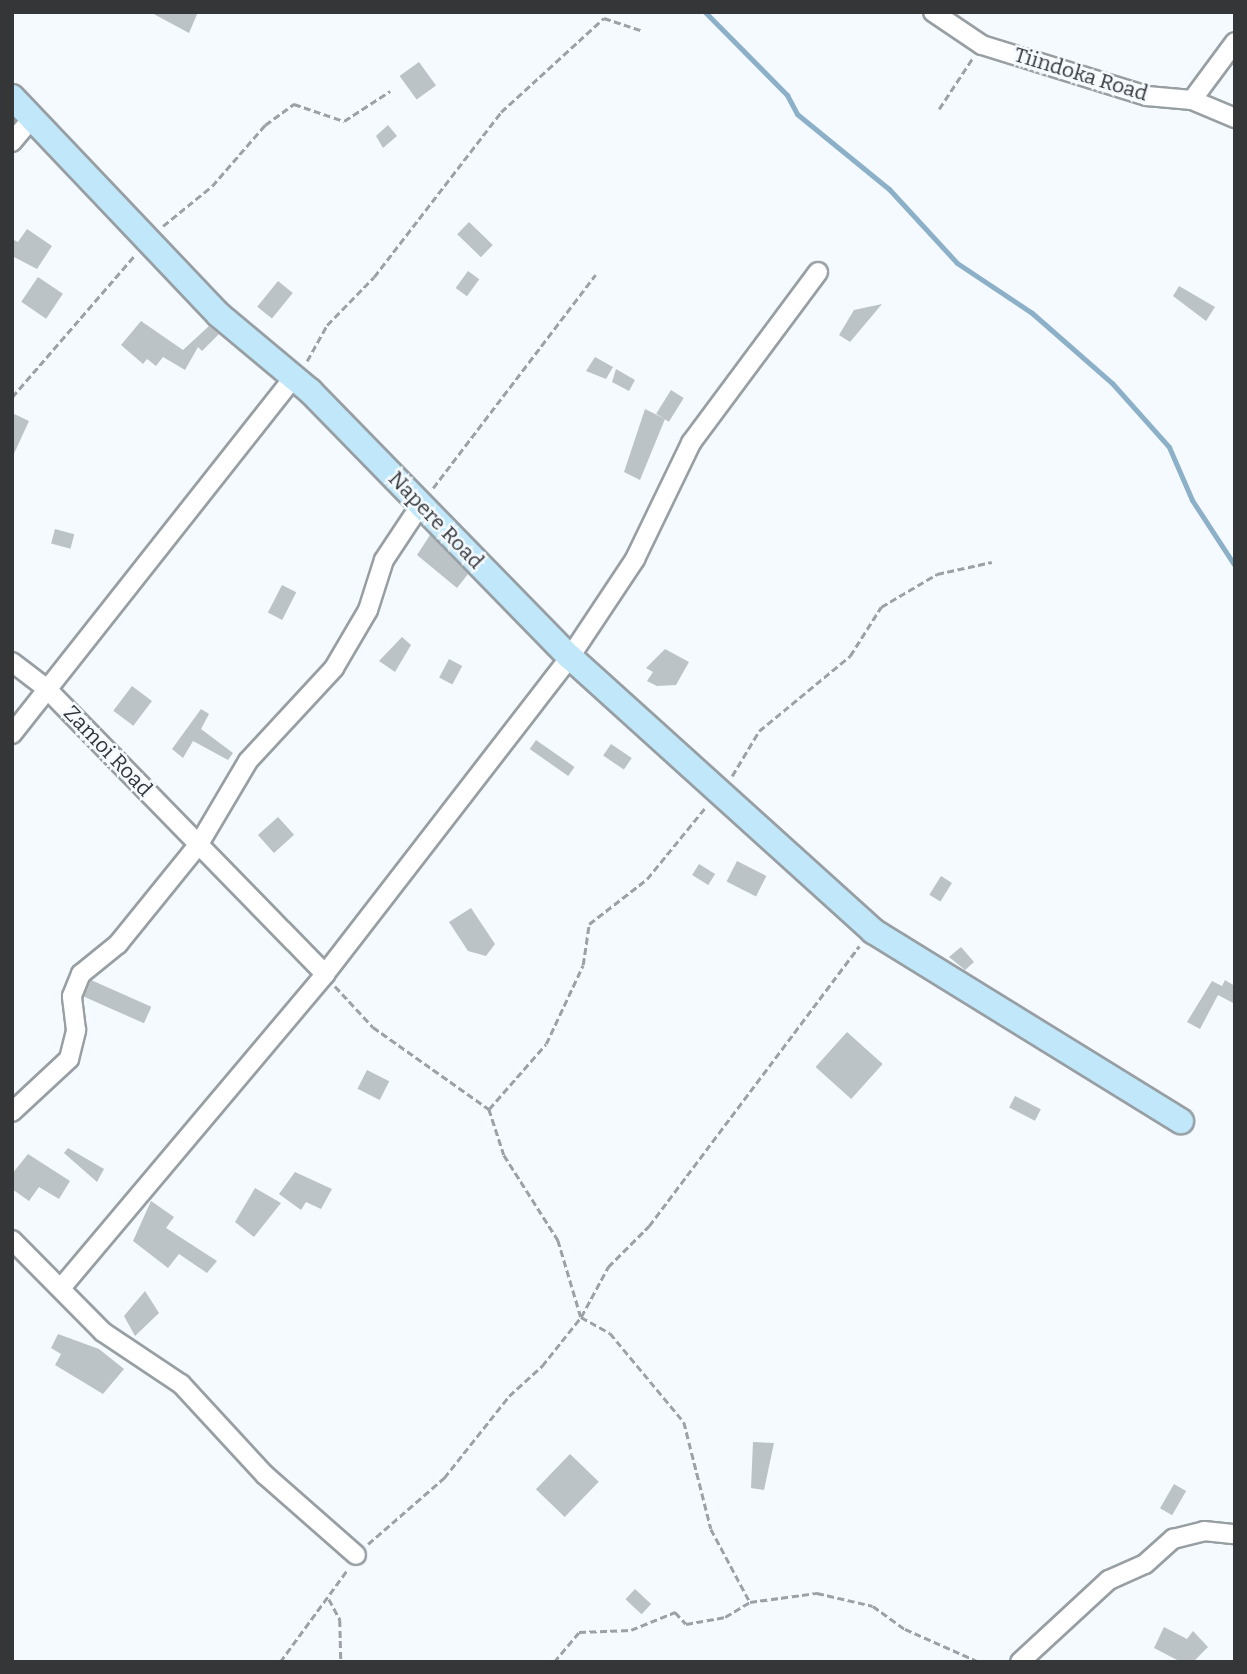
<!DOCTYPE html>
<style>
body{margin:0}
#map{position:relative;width:1247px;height:1674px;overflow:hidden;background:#f4faff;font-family:Bitter,serif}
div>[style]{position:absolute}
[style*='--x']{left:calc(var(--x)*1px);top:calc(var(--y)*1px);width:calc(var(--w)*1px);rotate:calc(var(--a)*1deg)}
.stream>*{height:5px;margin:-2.5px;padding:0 2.5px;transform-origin:2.5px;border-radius:2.5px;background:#8cb0c7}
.building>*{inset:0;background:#bcc3c7;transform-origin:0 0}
.path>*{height:2.5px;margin-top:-1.25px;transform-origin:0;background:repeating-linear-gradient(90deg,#9da1a5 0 7px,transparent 0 10.5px)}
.roads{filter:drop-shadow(2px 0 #989fa3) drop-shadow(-2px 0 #989fa3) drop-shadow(0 2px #989fa3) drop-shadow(0 -2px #989fa3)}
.street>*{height:18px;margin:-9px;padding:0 9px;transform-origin:9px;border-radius:9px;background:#fff}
.secondary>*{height:24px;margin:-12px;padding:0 12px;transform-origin:12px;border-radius:12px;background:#c0e7fa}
span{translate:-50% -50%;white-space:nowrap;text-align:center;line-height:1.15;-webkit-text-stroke:5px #f4faff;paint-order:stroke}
.street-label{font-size:21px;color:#343638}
.frame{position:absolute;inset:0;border:14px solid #343638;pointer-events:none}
</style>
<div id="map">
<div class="stream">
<i style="--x:705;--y:12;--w:117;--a:45.3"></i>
<i style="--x:787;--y:95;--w:21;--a:62"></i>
<i style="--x:797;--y:114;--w:119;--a:39.2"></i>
<i style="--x:889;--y:189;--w:100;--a:47.4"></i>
<i style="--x:957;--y:263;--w:90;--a:33.7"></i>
<i style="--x:1032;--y:313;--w:106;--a:41.2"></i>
<i style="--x:1112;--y:383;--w:86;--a:48.3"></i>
<i style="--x:1169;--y:447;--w:58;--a:66.5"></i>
<i style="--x:1192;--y:500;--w:79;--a:56.9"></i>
</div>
<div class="building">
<i style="clip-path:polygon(150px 12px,198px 12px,189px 33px)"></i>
<i style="left:419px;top:62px;width:29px;height:24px;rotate:54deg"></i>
<i style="clip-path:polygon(388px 125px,397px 136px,383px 148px,376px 136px)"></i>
<i style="left:469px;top:222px;width:33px;height:17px;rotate:44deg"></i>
<i style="clip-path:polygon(27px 229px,52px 246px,37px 269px,12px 256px,12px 239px,18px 242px)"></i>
<i style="left:468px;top:271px;width:14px;height:21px;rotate:36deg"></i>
<i style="left:38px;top:277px;width:30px;height:30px;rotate:34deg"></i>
<i style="left:278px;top:281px;width:19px;height:33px;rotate:39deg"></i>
<i style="clip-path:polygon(1179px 286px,1215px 307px,1206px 321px,1173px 296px)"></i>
<i style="clip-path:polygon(882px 304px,850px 342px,839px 335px,854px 310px)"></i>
<i style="clip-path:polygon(141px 321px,183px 350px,209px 326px,219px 334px,202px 351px,198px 347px,185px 370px,163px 357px,156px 366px,147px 359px,143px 364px,121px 345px)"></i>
<i style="clip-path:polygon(595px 357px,613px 367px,606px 379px,586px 371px)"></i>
<i style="clip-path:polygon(616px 369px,635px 380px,629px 391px,612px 382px)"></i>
<i style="left:671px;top:390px;width:15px;height:28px;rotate:32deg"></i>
<i style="clip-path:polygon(645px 409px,665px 419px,640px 480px,624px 472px)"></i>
<i style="clip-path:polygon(12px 413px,29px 421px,12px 458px)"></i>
<i style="left:55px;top:529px;width:20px;height:15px;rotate:15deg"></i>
<i style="clip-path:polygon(430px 535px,468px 574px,457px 588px,417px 555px)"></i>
<i style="left:282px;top:585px;width:16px;height:31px;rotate:27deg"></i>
<i style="clip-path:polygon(402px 637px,411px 645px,395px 672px,379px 661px)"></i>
<i style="clip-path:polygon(665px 649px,689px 662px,676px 685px,657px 686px,647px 681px,653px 672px,646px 668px)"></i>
<i style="left:449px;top:659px;width:15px;height:21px;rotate:28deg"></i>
<i style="left:132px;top:686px;width:25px;height:31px;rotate:37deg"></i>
<i style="clip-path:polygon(201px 709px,209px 714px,201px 729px,233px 753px,228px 760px,193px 741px,183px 758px,172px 749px)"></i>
<i style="left:536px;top:740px;width:47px;height:11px;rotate:35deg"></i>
<i style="left:611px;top:744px;width:25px;height:14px;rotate:34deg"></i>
<i style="left:278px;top:817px;width:24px;height:27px;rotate:48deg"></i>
<i style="left:737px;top:861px;width:33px;height:23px;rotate:27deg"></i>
<i style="left:699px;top:864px;width:19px;height:13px;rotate:32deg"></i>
<i style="left:941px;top:876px;width:13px;height:22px;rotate:32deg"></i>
<i style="clip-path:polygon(471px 908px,495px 944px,486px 956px,468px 951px,449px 922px)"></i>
<i style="clip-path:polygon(961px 947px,974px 962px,965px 970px,949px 957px)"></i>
<i style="left:91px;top:980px;width:66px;height:18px;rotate:24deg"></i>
<i style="clip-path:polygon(1225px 980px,1235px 986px,1235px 1004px,1218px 995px,1200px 1029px,1187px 1022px,1212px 981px,1222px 986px)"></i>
<i style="left:847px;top:1032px;width:48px;height:47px;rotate:42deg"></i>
<i style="left:367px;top:1070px;width:25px;height:21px;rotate:27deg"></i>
<i style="left:1015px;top:1096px;width:29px;height:13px;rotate:27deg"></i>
<i style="clip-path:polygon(68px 1148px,104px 1169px,97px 1182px,64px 1153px)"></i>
<i style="clip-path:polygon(28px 1154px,70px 1181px,59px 1199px,39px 1187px,29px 1201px,12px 1189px,12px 1174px)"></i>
<i style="clip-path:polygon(295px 1172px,332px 1189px,321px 1209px,306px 1202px,301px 1210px,279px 1194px)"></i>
<i style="clip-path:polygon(255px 1188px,281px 1203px,254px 1237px,235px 1222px)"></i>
<i style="clip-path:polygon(151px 1201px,174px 1217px,166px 1228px,217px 1261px,207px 1273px,179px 1254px,168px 1268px,133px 1241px)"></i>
<i style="clip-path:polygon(145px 1291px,159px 1313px,135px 1336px,124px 1316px)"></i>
<i style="clip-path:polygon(58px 1334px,99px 1349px,124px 1369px,103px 1394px,55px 1365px,61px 1354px,51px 1348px)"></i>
<i style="clip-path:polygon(753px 1442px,774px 1443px,764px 1490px,751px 1488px)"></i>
<i style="left:570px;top:1454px;width:40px;height:49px;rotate:44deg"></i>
<i style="left:1174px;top:1484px;width:14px;height:28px;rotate:30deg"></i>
<i style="left:635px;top:1589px;width:22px;height:14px;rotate:43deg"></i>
<i style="clip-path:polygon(1164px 1627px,1187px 1639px,1193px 1631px,1208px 1647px,1193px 1662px,1181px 1662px,1154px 1648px)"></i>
</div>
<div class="path">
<i style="--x:939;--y:109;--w:60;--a:-56.6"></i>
<i style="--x:163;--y:226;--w:63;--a:-39.2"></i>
<i style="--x:212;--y:186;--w:81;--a:-49"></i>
<i style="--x:265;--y:125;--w:36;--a:-36"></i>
<i style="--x:294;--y:104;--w:53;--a:18.8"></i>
<i style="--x:344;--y:121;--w:55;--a:-33.1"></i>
<i style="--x:307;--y:361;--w:41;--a:-60.9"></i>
<i style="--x:327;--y:325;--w:67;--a:-45.6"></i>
<i style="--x:374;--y:277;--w:208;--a:-52.4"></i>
<i style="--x:501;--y:112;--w:139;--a:-42.4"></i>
<i style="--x:604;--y:18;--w:41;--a:18.4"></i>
<i style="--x:12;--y:397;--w:186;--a:-49.1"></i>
<i style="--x:433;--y:488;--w:268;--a:-52.7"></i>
<i style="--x:732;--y:776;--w:52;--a:-59"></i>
<i style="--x:759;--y:731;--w:118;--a:-39.5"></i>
<i style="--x:850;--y:656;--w:58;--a:-57.7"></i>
<i style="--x:881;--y:607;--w:65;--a:-30.5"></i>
<i style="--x:937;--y:574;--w:56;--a:-12.3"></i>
<i style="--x:335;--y:986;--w:56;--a:47.2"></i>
<i style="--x:373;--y:1027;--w:142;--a:35.3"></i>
<i style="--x:489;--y:1109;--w:48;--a:71.9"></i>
<i style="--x:504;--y:1155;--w:101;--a:57.6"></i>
<i style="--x:558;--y:1240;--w:80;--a:73.4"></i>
<i style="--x:581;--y:1317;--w:33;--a:29"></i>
<i style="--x:610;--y:1333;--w:116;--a:50.3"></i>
<i style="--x:684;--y:1422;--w:110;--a:75.8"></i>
<i style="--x:711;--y:1529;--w:83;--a:61.9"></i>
<i style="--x:489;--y:1109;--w:86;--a:-48.8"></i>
<i style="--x:546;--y:1044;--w:87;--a:-64.9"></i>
<i style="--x:583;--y:965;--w:41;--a:-81.7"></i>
<i style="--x:589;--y:924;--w:73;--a:-37.8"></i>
<i style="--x:647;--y:879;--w:92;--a:-50.8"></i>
<i style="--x:368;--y:1544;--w:101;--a:-41"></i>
<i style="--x:444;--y:1478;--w:105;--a:-51.6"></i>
<i style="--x:509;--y:1396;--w:45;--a:-42.3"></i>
<i style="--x:542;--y:1366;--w:63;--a:-51.5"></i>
<i style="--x:581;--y:1317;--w:57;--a:-61.6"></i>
<i style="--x:608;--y:1267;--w:58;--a:-45"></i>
<i style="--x:649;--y:1226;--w:350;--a:-53.1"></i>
<i style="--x:329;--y:1599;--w:24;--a:62"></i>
<i style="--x:340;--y:1620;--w:42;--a:88.6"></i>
<i style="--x:280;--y:1662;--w:114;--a:-53.9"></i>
<i style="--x:554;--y:1662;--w:39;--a:-50"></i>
<i style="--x:579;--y:1632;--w:52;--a:-2.2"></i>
<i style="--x:631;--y:1630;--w:48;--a:-22.2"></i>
<i style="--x:675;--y:1612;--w:16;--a:47"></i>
<i style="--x:686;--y:1624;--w:40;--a:-10"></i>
<i style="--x:725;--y:1617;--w:29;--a:-31"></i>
<i style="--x:750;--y:1602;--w:68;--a:-7.7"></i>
<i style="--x:817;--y:1593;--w:57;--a:13.1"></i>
<i style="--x:873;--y:1606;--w:39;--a:36"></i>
<i style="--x:905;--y:1629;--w:81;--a:24"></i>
</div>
<div class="roads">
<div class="street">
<i style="--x:933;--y:12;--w:59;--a:34"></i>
<i style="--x:982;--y:45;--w:173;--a:17.2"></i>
<i style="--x:1147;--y:96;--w:45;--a:5.1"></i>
<i style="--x:1192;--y:100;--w:47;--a:22.7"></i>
<i style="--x:1192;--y:100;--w:72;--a:-53.4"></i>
<i style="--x:12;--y:142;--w:33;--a:-50"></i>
<i style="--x:12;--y:662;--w:43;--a:37.4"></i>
<i style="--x:46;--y:688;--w:400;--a:45.7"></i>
<i style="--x:325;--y:974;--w:401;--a:-52.3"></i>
<i style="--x:570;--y:657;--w:118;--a:-56.4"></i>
<i style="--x:635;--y:559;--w:129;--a:-64.2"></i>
<i style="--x:691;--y:443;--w:213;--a:-53.4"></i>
<i style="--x:12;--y:734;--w:455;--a:-51.7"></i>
<i style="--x:12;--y:1112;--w:78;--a:-42.9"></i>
<i style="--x:69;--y:1059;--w:30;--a:-76"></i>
<i style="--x:76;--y:1030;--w:34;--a:-97"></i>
<i style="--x:72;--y:996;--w:24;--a:-68"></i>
<i style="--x:81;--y:974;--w:48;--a:-39"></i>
<i style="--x:118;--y:944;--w:129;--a:-51"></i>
<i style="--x:199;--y:844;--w:96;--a:-59.4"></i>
<i style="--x:248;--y:761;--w:127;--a:-47.2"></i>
<i style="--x:334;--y:668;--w:67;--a:-59.6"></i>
<i style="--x:368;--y:610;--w:52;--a:-72.3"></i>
<i style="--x:384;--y:560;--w:67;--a:-56.5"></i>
<i style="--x:12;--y:1240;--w:129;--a:45.3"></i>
<i style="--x:103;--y:1332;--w:94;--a:33.7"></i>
<i style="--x:181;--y:1384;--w:124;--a:47.3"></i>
<i style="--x:265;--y:1475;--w:121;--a:41.3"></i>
<i style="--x:61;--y:1288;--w:410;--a:-49.9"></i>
<i style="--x:1020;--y:1662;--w:121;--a:-42.7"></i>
<i style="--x:1109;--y:1580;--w:39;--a:-24"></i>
<i style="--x:1145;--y:1564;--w:38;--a:-42"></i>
<i style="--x:1173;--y:1539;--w:32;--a:-14"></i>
<i style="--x:1204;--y:1531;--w:31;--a:6"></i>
</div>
<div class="secondary">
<i style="--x:12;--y:97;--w:301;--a:46.5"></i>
<i style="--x:219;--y:315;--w:119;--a:39.9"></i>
<i style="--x:310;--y:391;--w:372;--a:45.7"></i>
<i style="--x:570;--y:657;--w:409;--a:42.1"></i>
<i style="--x:873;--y:931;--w:362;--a:31.7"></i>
</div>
</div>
<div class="street-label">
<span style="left:1081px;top:74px;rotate:17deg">Tiindoka Road</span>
<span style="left:436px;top:520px;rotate:46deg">Napere Road</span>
<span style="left:108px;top:751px;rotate:46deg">Zamoi Road</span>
</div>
<div class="frame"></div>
</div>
